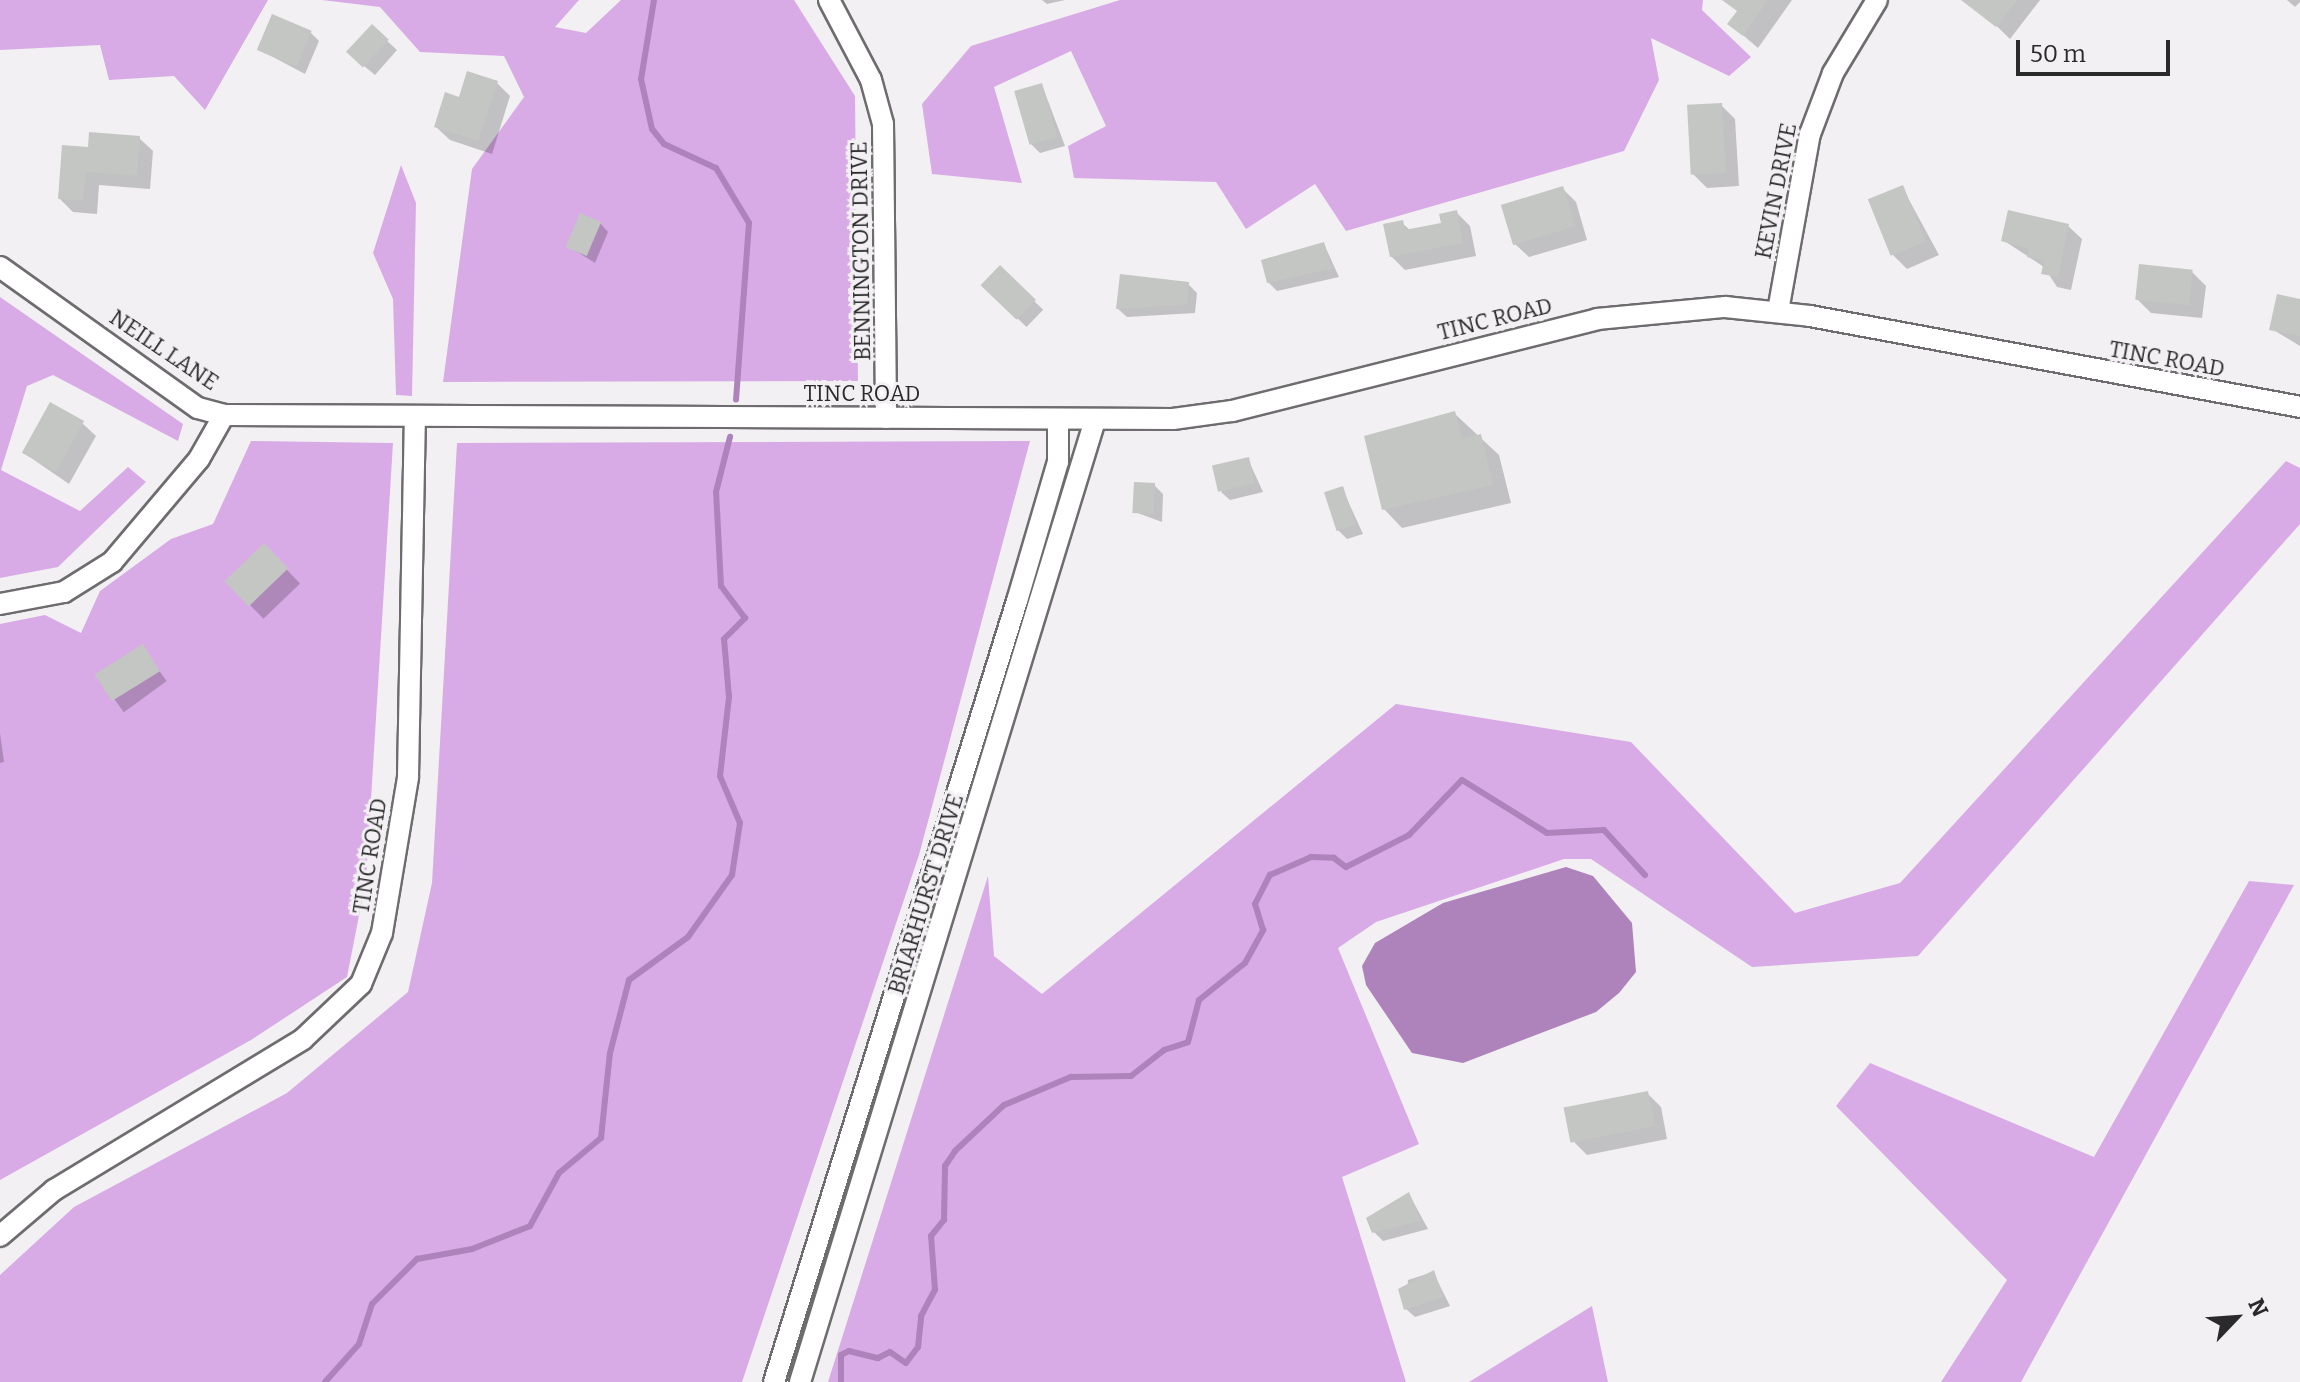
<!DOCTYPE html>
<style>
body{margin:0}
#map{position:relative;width:2300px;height:1382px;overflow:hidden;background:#f2f0f3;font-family:Bitter,serif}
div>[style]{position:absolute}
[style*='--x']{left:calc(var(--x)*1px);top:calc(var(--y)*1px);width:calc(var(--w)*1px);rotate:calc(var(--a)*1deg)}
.forest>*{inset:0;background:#d9abe6}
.water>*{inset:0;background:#ae82ba}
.shadow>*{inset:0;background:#0003;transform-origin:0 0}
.stream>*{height:6px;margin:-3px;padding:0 3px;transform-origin:3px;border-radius:3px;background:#ae82ba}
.building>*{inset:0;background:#c4c6c3;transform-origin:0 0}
.roads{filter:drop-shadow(2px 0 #6e6c6f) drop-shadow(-2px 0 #6e6c6f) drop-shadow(0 2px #6e6c6f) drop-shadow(0 -2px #6e6c6f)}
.street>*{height:20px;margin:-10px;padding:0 10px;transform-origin:10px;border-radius:10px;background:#fff}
span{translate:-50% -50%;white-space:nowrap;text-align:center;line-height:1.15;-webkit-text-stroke:6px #f2f0f3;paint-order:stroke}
.street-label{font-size:22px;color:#2b2a2b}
.north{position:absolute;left:2196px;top:1278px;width:80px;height:80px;-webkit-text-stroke:6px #f2f0f3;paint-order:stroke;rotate:65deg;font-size:22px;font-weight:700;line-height:32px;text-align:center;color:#2b2a2b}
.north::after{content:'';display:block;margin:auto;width:28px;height:36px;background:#2b2a2b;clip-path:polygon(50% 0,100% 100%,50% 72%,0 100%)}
.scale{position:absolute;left:2016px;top:40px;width:154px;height:36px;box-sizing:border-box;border:4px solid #2b2a2b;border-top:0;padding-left:10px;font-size:24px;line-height:28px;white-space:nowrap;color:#2b2a2b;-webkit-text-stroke:6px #f2f0f3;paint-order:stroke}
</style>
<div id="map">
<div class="forest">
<i style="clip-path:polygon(0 0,268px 0,205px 110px,174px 76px,109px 80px,100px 45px,0 50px)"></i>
<i style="clip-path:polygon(322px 0,579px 0,555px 27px,586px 33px,621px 0,794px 0,855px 96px,858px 381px,443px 382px,472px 169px,524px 97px,504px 56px,420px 52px,380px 7px)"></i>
<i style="clip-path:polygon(1120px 0,1703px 0,1702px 10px,1751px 57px,1729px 76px,1651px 38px,1659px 80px,1624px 151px,1346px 231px,1315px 184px,1246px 229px,1216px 182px,1074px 178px,1068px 146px,1106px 126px,1071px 51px,994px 87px,1022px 183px,932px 174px,922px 104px,971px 46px)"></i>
<i style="clip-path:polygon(401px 165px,416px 203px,412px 396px,396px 395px,393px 299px,373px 253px)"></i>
<i style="clip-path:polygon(0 297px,183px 424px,178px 441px,53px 375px,27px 386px,1px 470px,80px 511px,128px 467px,146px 482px,58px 567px,0 578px)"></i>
<i style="clip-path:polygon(251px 441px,393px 443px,366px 880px,347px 977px,251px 1040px,0 1180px,0 624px,45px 615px,81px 633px,100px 591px,171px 539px,213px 524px)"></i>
<i style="clip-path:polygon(1030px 441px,919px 855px,742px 1382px,0 1382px,0 1275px,74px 1207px,287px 1093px,408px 992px,432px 883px,457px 443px)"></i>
<i style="clip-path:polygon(2286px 461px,2300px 468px,2300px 524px,1918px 956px,1752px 967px,1591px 859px,1564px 859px,1376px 922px,1338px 948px,1419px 1144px,1342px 1177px,1406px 1382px,828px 1382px,988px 876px,994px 956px,1042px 994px,1396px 704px,1631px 742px,1795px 913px,1900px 883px)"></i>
<i style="clip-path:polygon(2249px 881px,2294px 885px,2021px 1382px,1941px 1382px,2007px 1280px,1836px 1106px,1870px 1063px,2094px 1157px)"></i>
<i style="clip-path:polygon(1592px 1306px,1608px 1382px,1469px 1382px)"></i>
</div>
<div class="water">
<i style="clip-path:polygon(1566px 867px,1593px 876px,1632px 923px,1636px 972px,1619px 993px,1596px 1012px,1463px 1063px,1412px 1053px,1366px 985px,1362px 966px,1375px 943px,1443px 903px)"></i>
</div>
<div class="shadow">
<i style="clip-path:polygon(1042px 0,1065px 0,1047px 4px)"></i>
<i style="clip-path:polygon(1732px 0,1792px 0,1758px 48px,1730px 24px,1738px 12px)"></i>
<i style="clip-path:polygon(1970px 0,2040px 0,2010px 39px)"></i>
<i style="clip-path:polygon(2287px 0,2300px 0,2300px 2px,2295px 7px)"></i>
<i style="clip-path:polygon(372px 27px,397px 50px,375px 75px,358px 61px)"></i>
<i style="clip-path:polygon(310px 32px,319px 41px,305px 74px,260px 50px)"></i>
<i style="clip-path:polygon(497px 83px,510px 96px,492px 154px,450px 140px,436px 127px,460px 100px)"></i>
<i style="clip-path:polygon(1042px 85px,1065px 146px,1040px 153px,1031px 144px)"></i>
<i style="clip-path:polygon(1721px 105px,1735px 119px,1739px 186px,1707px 188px,1693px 174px)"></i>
<i style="clip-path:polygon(139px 138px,153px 151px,150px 189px,99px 185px,97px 214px,73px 212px,60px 199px,90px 149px)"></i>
<i style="clip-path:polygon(1902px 187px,1939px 255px,1907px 269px,1893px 255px)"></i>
<i style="clip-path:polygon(1562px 188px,1576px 202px,1587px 240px,1529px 257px,1515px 244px)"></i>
<i style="clip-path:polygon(1456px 212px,1470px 226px,1476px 256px,1405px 270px,1391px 256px,1402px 223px,1411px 231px,1444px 225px)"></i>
<i style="clip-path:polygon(600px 223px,608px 232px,595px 263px,568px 246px)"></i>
<i style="clip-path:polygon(2068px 226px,2082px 239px,2071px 290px,2057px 287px,2044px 267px,2003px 240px)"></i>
<i style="clip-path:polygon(1324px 244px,1339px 277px,1277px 291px,1268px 282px)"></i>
<i style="left:1000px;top:268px;width:60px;height:24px;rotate:44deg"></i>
<i style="clip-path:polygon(2192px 272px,2206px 286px,2202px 318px,2151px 313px,2137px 299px)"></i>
<i style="clip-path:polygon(1188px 284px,1197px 293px,1195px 313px,1127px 317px,1118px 309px)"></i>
<i style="clip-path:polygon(2300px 301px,2300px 346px,2272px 329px)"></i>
<i style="clip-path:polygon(1455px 414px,1499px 455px,1511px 503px,1402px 528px,1384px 509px)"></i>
<i style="clip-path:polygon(82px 423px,96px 436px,69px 484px,24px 453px)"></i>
<i style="clip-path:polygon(1248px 459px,1263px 492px,1230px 500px,1221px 492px)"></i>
<i style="clip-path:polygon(1154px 485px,1163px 494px,1162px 522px,1135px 512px)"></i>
<i style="clip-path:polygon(1342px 488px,1363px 534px,1347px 539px,1338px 530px)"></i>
<i style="left:264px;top:546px;width:52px;height:51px;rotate:46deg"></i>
<i style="left:142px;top:647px;width:42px;height:53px;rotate:54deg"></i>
<i style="clip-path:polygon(0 733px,4px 762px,0 763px)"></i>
<i style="clip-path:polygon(1648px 1094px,1661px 1107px,1667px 1139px,1587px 1155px,1573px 1141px)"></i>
<i style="clip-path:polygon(1409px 1194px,1428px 1229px,1383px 1241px,1374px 1232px)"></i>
<i style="clip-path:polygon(1433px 1272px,1450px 1306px,1415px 1317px,1406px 1309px,1408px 1280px)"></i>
</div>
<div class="stream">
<i style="--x:654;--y:0;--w:80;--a:99.3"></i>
<i style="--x:641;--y:79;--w:51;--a:77.6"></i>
<i style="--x:652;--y:129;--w:19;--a:51"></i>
<i style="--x:664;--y:144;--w:57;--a:24.8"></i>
<i style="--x:716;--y:168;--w:64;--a:59"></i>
<i style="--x:749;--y:223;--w:177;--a:94.2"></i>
<i style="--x:325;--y:1382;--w:51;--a:-48.2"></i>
<i style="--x:359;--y:1344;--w:42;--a:-72"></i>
<i style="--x:372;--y:1304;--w:64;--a:-45"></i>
<i style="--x:417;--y:1259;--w:56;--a:-10.3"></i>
<i style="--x:472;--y:1249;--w:62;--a:-21.6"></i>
<i style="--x:530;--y:1226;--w:60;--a:-61.3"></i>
<i style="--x:559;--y:1173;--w:55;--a:-39.8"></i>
<i style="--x:601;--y:1138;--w:85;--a:-84"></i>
<i style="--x:610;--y:1053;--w:75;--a:-75.4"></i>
<i style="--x:629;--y:980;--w:73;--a:-36.1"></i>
<i style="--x:688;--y:937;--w:76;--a:-54.6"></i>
<i style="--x:732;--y:875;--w:53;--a:-81.3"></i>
<i style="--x:740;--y:823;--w:51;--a:-113.1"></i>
<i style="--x:720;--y:776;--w:80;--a:-83.5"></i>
<i style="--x:729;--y:697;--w:58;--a:-94.9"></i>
<i style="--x:724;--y:639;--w:30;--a:-45"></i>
<i style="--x:745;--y:618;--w:40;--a:-127"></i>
<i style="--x:721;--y:586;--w:94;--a:-93"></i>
<i style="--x:716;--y:492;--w:57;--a:-75.7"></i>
<i style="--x:841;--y:1382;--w:27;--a:-90"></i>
<i style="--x:841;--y:1355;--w:9;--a:-27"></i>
<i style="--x:849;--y:1351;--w:30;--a:14"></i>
<i style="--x:878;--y:1358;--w:13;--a:-27"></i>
<i style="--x:890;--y:1352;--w:19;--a:35"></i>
<i style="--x:906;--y:1363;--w:20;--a:-53"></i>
<i style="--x:918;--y:1347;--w:31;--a:-84"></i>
<i style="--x:921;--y:1316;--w:30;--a:-62"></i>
<i style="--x:935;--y:1290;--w:54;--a:-94.2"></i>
<i style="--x:931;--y:1236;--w:21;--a:-51"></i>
<i style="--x:944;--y:1220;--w:54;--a:-88.9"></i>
<i style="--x:945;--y:1166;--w:18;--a:-56"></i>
<i style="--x:955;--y:1151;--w:67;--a:-43.2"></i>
<i style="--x:1004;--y:1105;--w:73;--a:-22.7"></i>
<i style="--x:1071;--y:1077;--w:60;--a:-1"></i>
<i style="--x:1131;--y:1076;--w:42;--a:-38.2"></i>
<i style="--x:1164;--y:1050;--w:25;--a:-18"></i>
<i style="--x:1188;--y:1042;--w:43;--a:-75.3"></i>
<i style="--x:1199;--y:1000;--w:59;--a:-38.8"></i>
<i style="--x:1245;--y:963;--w:38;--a:-61"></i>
<i style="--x:1263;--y:930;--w:27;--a:-107"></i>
<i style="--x:1255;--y:904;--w:33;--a:-63"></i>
<i style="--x:1270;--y:875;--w:45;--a:-23.7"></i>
<i style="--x:1311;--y:857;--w:23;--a:2"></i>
<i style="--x:1334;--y:858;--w:15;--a:37"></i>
<i style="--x:1346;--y:867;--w:71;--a:-26.9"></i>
<i style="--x:1409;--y:835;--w:76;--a:-46.1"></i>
<i style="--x:1462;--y:780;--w:100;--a:31.9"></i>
<i style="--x:1547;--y:833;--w:57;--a:-3"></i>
<i style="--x:1604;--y:830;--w:61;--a:47.7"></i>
</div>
<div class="building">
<i style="clip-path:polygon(1722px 0,1768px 0,1743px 36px,1727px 24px,1737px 11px)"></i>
<i style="clip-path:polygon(1961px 0,2017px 0,1996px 27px)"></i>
<i style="left:272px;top:14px;width:43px;height:39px;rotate:23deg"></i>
<i style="left:372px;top:24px;width:23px;height:38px;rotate:43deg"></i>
<i style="clip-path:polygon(467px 71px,498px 81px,478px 141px,434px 127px,445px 92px,459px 97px)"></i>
<i style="left:1042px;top:83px;width:56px;height:29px;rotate:74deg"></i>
<i style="left:1722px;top:103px;width:70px;height:35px;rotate:87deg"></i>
<i style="clip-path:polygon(89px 132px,140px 136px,137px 176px,86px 172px,83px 201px,58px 199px,62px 145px,88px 147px)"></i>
<i style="left:1903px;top:185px;width:61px;height:38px;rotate:68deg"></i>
<i style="left:1563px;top:186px;width:42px;height:65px;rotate:73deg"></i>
<i style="clip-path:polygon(1457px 210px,1463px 243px,1390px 257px,1383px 224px,1403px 220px,1405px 230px,1441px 223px,1439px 214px)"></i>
<i style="clip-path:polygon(2008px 210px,2069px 224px,2058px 277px,2041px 274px,2044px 261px,2027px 257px,2028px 249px,2001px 241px)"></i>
<i style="left:580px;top:213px;width:23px;height:37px;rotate:23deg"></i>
<i style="clip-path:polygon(1324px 242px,1332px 269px,1267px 283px,1261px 260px)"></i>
<i style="left:2139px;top:264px;width:54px;height:36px;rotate:6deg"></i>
<i style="left:1000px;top:265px;width:50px;height:28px;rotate:44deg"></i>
<i style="clip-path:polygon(1120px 274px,1189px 282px,1187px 305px,1116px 309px)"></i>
<i style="clip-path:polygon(2277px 294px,2300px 299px,2300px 336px,2269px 330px)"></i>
<i style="left:50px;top:402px;width:39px;height:58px;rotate:29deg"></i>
<i style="clip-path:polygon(1455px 411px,1462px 439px,1481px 434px,1493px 485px,1382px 510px,1364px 436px)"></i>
<i style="left:1249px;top:457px;width:27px;height:38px;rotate:77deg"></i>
<i style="left:1134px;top:482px;width:21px;height:31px;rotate:3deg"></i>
<i style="left:1343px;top:486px;width:41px;height:20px;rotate:72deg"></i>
<i style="left:264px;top:543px;width:35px;height:55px;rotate:46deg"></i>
<i style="left:143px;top:644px;width:32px;height:57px;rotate:58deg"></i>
<i style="left:1648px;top:1091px;width:36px;height:86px;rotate:79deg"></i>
<i style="clip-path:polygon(1409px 1192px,1421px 1221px,1372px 1233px,1366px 1218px)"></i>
<i style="clip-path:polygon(1434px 1270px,1443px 1297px,1404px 1310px,1398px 1289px)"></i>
</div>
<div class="roads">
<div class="street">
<i style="--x:829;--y:0;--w:90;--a:62.3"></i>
<i style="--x:871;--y:80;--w:46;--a:74.7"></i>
<i style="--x:883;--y:124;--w:294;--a:89.4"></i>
<i style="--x:0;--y:267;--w:243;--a:35.5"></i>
<i style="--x:198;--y:408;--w:27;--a:15"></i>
<i style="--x:224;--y:415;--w:949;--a:0.24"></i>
<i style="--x:1173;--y:419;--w:60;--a:-7.7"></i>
<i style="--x:1232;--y:411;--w:376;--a:-14.1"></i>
<i style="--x:1597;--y:319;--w:129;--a:-5.4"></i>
<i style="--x:1725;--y:307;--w:85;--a:6"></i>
<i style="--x:1810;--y:316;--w:498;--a:10.5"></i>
<i style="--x:1778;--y:311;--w:180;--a:-79.8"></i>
<i style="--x:1810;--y:134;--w:65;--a:-69.3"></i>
<i style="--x:1833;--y:73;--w:85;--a:-58.9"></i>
<i style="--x:0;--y:604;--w:65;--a:-10.6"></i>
<i style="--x:64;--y:592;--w:57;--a:-32"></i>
<i style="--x:112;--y:562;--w:135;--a:-49.8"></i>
<i style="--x:199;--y:459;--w:51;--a:-60.4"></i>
<i style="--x:0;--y:1236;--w:71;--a:-40.4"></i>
<i style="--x:54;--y:1190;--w:291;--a:-31.2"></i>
<i style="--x:303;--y:1039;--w:80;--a:-43.5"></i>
<i style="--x:361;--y:984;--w:55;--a:-67.6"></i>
<i style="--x:382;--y:933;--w:158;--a:-80.5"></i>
<i style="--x:408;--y:777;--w:357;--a:-88.9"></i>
<i style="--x:774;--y:1382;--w:818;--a:-72.72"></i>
<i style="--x:1017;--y:601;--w:145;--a:-73.6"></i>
<i style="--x:1058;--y:462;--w:43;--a:-90"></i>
<i style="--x:800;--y:1382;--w:1006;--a:-72.95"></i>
</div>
</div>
<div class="street-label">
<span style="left:1776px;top:191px;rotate:-79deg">KEVIN DRIVE</span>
<span style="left:861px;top:251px;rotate:-91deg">BENNINGTON DRIVE</span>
<span style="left:1495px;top:319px;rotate:-14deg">TINC ROAD</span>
<span style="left:164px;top:350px;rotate:34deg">NEILL LANE</span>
<span style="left:2167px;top:359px;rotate:10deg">TINC ROAD</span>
<span style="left:862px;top:394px">TINC ROAD</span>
<span style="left:370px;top:856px;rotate:-81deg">TINC ROAD</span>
<span style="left:926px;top:894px;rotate:-73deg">BRIARHURST DRIVE</span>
</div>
<div class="north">N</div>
<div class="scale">50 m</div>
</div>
